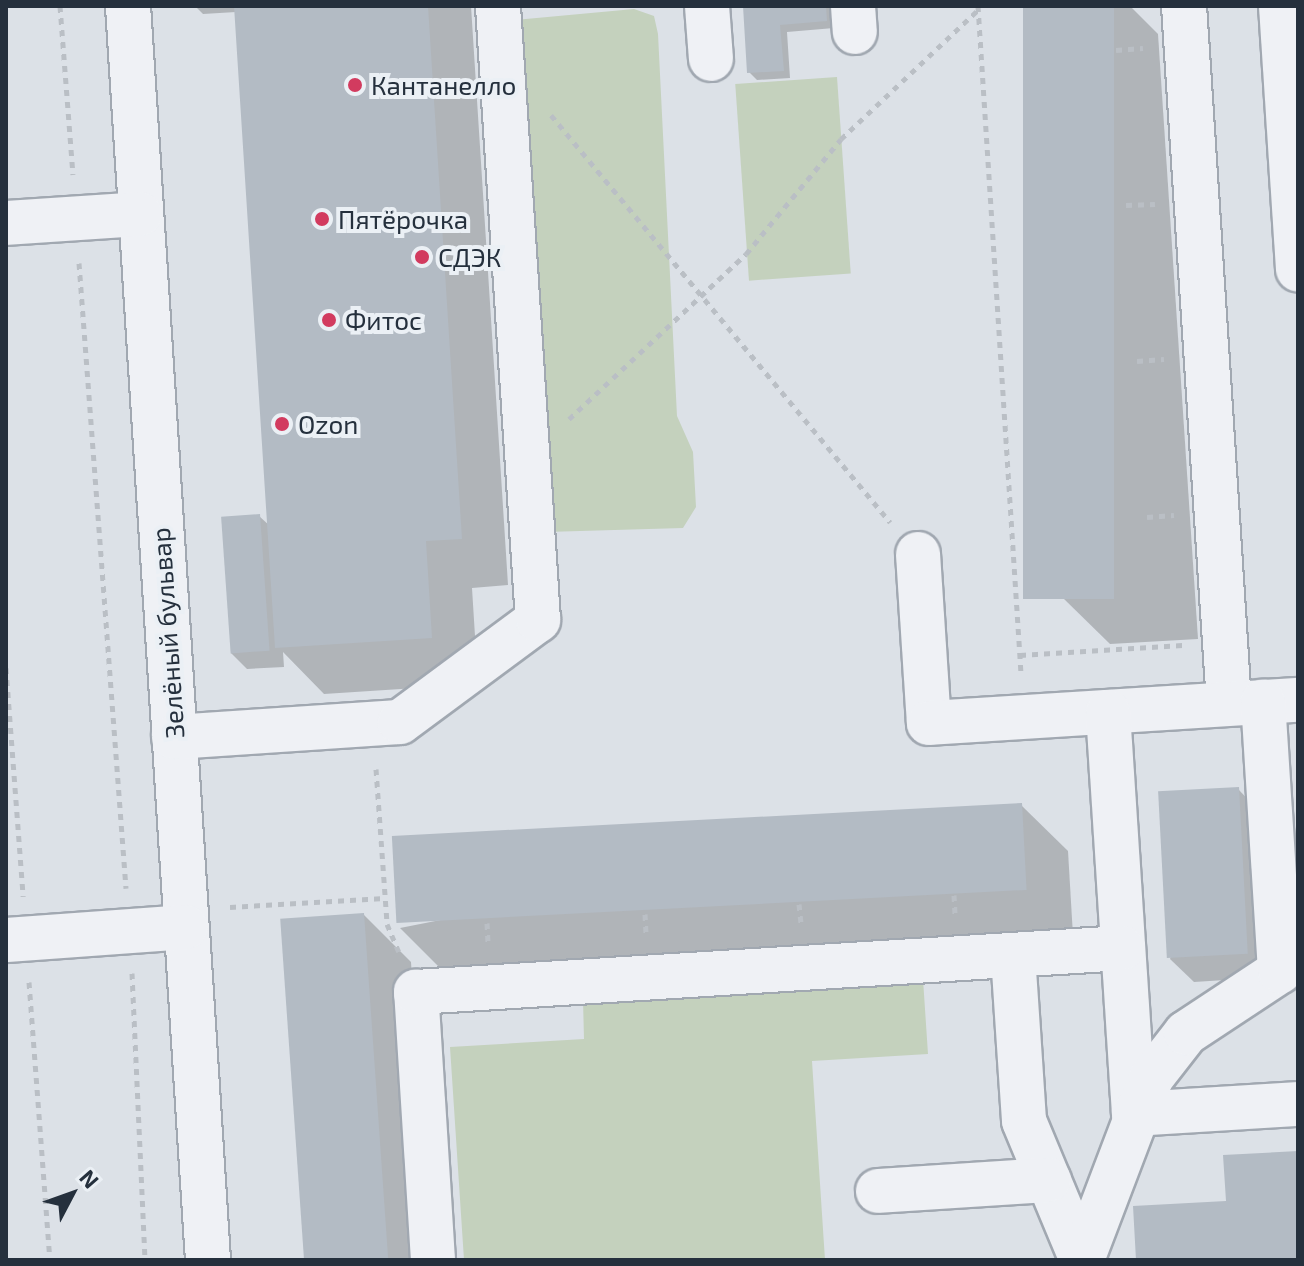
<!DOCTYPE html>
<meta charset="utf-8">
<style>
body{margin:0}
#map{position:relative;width:1304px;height:1266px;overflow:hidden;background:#dce1e7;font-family:"Exo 2",sans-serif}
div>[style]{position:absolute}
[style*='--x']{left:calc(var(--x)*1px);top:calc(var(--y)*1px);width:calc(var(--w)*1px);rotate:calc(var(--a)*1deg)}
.green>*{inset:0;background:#c4d1bd;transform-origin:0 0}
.shadow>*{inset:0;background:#0003}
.building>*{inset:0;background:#b3bbc4;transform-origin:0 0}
.path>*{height:5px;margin-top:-2.5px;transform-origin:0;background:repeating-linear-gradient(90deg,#babfc5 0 6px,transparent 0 12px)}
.roads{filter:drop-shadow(2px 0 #a1a8b1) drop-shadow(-2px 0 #a1a8b1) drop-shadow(0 2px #a1a8b1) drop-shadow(0 -2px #a1a8b1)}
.minor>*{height:44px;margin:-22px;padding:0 22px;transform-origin:22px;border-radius:22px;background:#eff1f5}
.dots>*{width:22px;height:22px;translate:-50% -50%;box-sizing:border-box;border:4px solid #ebf0f5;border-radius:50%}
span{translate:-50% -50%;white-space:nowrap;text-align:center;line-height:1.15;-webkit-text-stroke:8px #ebf0f5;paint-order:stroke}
.poi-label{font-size:26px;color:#25303d}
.left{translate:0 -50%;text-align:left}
.street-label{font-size:26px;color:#25303d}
.frame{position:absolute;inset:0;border:8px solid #25303d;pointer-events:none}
.north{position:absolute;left:32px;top:1154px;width:80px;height:80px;-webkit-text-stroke:6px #ebf0f5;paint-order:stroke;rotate:49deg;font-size:22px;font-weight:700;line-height:32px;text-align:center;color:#25303d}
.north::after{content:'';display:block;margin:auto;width:28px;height:36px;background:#25303d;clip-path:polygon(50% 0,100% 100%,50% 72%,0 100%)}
</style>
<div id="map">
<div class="green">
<i style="clip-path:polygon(634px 9px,654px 16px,658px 34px,677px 416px,693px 452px,696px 507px,683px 528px,546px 532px,515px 20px)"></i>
<i style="left:837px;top:77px;width:197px;height:102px;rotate:86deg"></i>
<i style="clip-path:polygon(923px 979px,928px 1054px,812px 1061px,825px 1260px,464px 1260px,450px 1047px,584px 1039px,583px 1000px)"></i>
</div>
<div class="shadow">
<i style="clip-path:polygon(195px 6px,471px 6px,508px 585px,472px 588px,478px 684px,324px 694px,283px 652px,284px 667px,247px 669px,231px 653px,259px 516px,270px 526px,236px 12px,203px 14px)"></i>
<i style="clip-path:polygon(745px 6px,832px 6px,834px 28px,787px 32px,790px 78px,757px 80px,749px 72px)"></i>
<i style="clip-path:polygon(1025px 6px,1130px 6px,1158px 34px,1198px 639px,1110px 644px,1063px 598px)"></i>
<i style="clip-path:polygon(1238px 789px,1261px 813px,1272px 977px,1194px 982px,1170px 959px)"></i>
<i style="clip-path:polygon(1021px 805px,1068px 851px,1073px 936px,447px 975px,400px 928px)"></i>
<i style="clip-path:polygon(364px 915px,411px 962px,430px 1260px,305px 1260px)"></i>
</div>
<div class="building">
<i style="clip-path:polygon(234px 6px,428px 6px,462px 539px,426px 541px,432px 638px,275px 648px)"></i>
<i style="clip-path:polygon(743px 6px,826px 6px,827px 21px,780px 25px,784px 71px,747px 73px)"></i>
<i style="left:1023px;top:6px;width:91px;height:593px"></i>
<i style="left:260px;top:514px;width:137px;height:39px;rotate:86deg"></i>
<i style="left:1239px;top:787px;width:167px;height:81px;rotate:87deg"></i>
<i style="left:1022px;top:803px;width:87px;height:631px;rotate:87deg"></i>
<i style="left:364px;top:913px;width:348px;height:84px;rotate:86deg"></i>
<i style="clip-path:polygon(1298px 1151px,1298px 1260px,1136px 1260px,1133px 1206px,1226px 1201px,1223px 1155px)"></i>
</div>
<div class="path">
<i style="--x:60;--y:6;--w:169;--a:85.6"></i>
<i style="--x:978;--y:6;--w:667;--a:86.31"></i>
<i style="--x:1116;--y:50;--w:27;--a:-4"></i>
<i style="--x:551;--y:115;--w:530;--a:50.21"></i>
<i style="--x:1126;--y:205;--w:29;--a:-2"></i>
<i style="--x:79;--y:263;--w:627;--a:85.7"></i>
<i style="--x:1137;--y:361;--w:27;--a:-4"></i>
<i style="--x:569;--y:419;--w:242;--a:-43"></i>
<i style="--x:746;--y:254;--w:149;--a:-50.4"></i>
<i style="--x:841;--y:139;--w:187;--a:-43.3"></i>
<i style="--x:1147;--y:517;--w:27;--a:-4"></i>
<i style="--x:1020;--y:655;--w:163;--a:-3.5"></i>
<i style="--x:6;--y:668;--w:229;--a:85.7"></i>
<i style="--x:376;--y:769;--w:155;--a:85.9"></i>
<i style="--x:387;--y:924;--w:30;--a:67"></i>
<i style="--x:954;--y:895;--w:19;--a:87"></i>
<i style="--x:799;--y:904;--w:19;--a:84"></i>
<i style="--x:230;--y:907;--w:155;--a:-3.3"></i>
<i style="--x:645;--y:914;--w:19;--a:87"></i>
<i style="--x:487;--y:923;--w:19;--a:87"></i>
<i style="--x:132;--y:973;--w:287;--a:87.4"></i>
<i style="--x:29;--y:982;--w:279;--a:85.7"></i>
</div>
<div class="roads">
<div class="minor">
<i style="--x:128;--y:6;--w:1257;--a:86.35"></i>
<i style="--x:707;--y:6;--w:53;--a:85.7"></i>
<i style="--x:853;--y:6;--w:26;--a:86"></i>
<i style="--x:1184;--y:6;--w:699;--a:86.31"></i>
<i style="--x:1281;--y:6;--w:264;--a:86.3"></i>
<i style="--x:6;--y:223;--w:134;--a:-3.8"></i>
<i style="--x:918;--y:554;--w:169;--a:86.3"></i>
<i style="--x:929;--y:723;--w:370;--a:-3.6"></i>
<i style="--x:1108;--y:712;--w:403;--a:86.3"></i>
<i style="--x:174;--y:737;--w:226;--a:-3.8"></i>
<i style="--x:400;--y:722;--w:172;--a:-36.5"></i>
<i style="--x:538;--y:620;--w:615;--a:-93.73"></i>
<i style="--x:6;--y:940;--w:180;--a:-4.1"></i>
<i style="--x:1013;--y:955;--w:166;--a:86.2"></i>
<i style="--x:1024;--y:1121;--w:151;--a:67.4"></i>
<i style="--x:1134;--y:1114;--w:164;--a:-3.5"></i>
<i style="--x:878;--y:1191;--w:171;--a:-3.7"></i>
<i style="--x:433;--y:1260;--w:269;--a:-93.6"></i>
<i style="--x:416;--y:992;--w:708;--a:-3.56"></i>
<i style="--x:1082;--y:1260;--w:195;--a:-69.2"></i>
<i style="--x:1151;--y:1078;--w:57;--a:-52.1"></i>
<i style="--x:1186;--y:1033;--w:113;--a:-33.4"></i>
<i style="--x:1280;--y:971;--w:270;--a:-93.6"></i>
</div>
</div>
<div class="dots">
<i style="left:355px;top:85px;background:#d23b5f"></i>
<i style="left:322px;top:219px;background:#d23b5f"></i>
<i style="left:422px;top:257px;background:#d23b5f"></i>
<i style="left:329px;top:320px;background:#d23b5f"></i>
<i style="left:282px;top:424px;background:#d23b5f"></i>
</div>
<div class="poi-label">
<span class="left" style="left:371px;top:85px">Кантанелло</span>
<span class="left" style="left:338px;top:219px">Пятёрочка</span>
<span class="left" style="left:438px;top:257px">СДЭК</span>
<span class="left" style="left:345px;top:320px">Фитос</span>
<span class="left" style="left:298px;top:424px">Ozon</span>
</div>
<div class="street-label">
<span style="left:167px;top:633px;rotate:-94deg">Зелёный бульвар</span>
</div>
<div class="frame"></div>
<div class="north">N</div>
</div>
